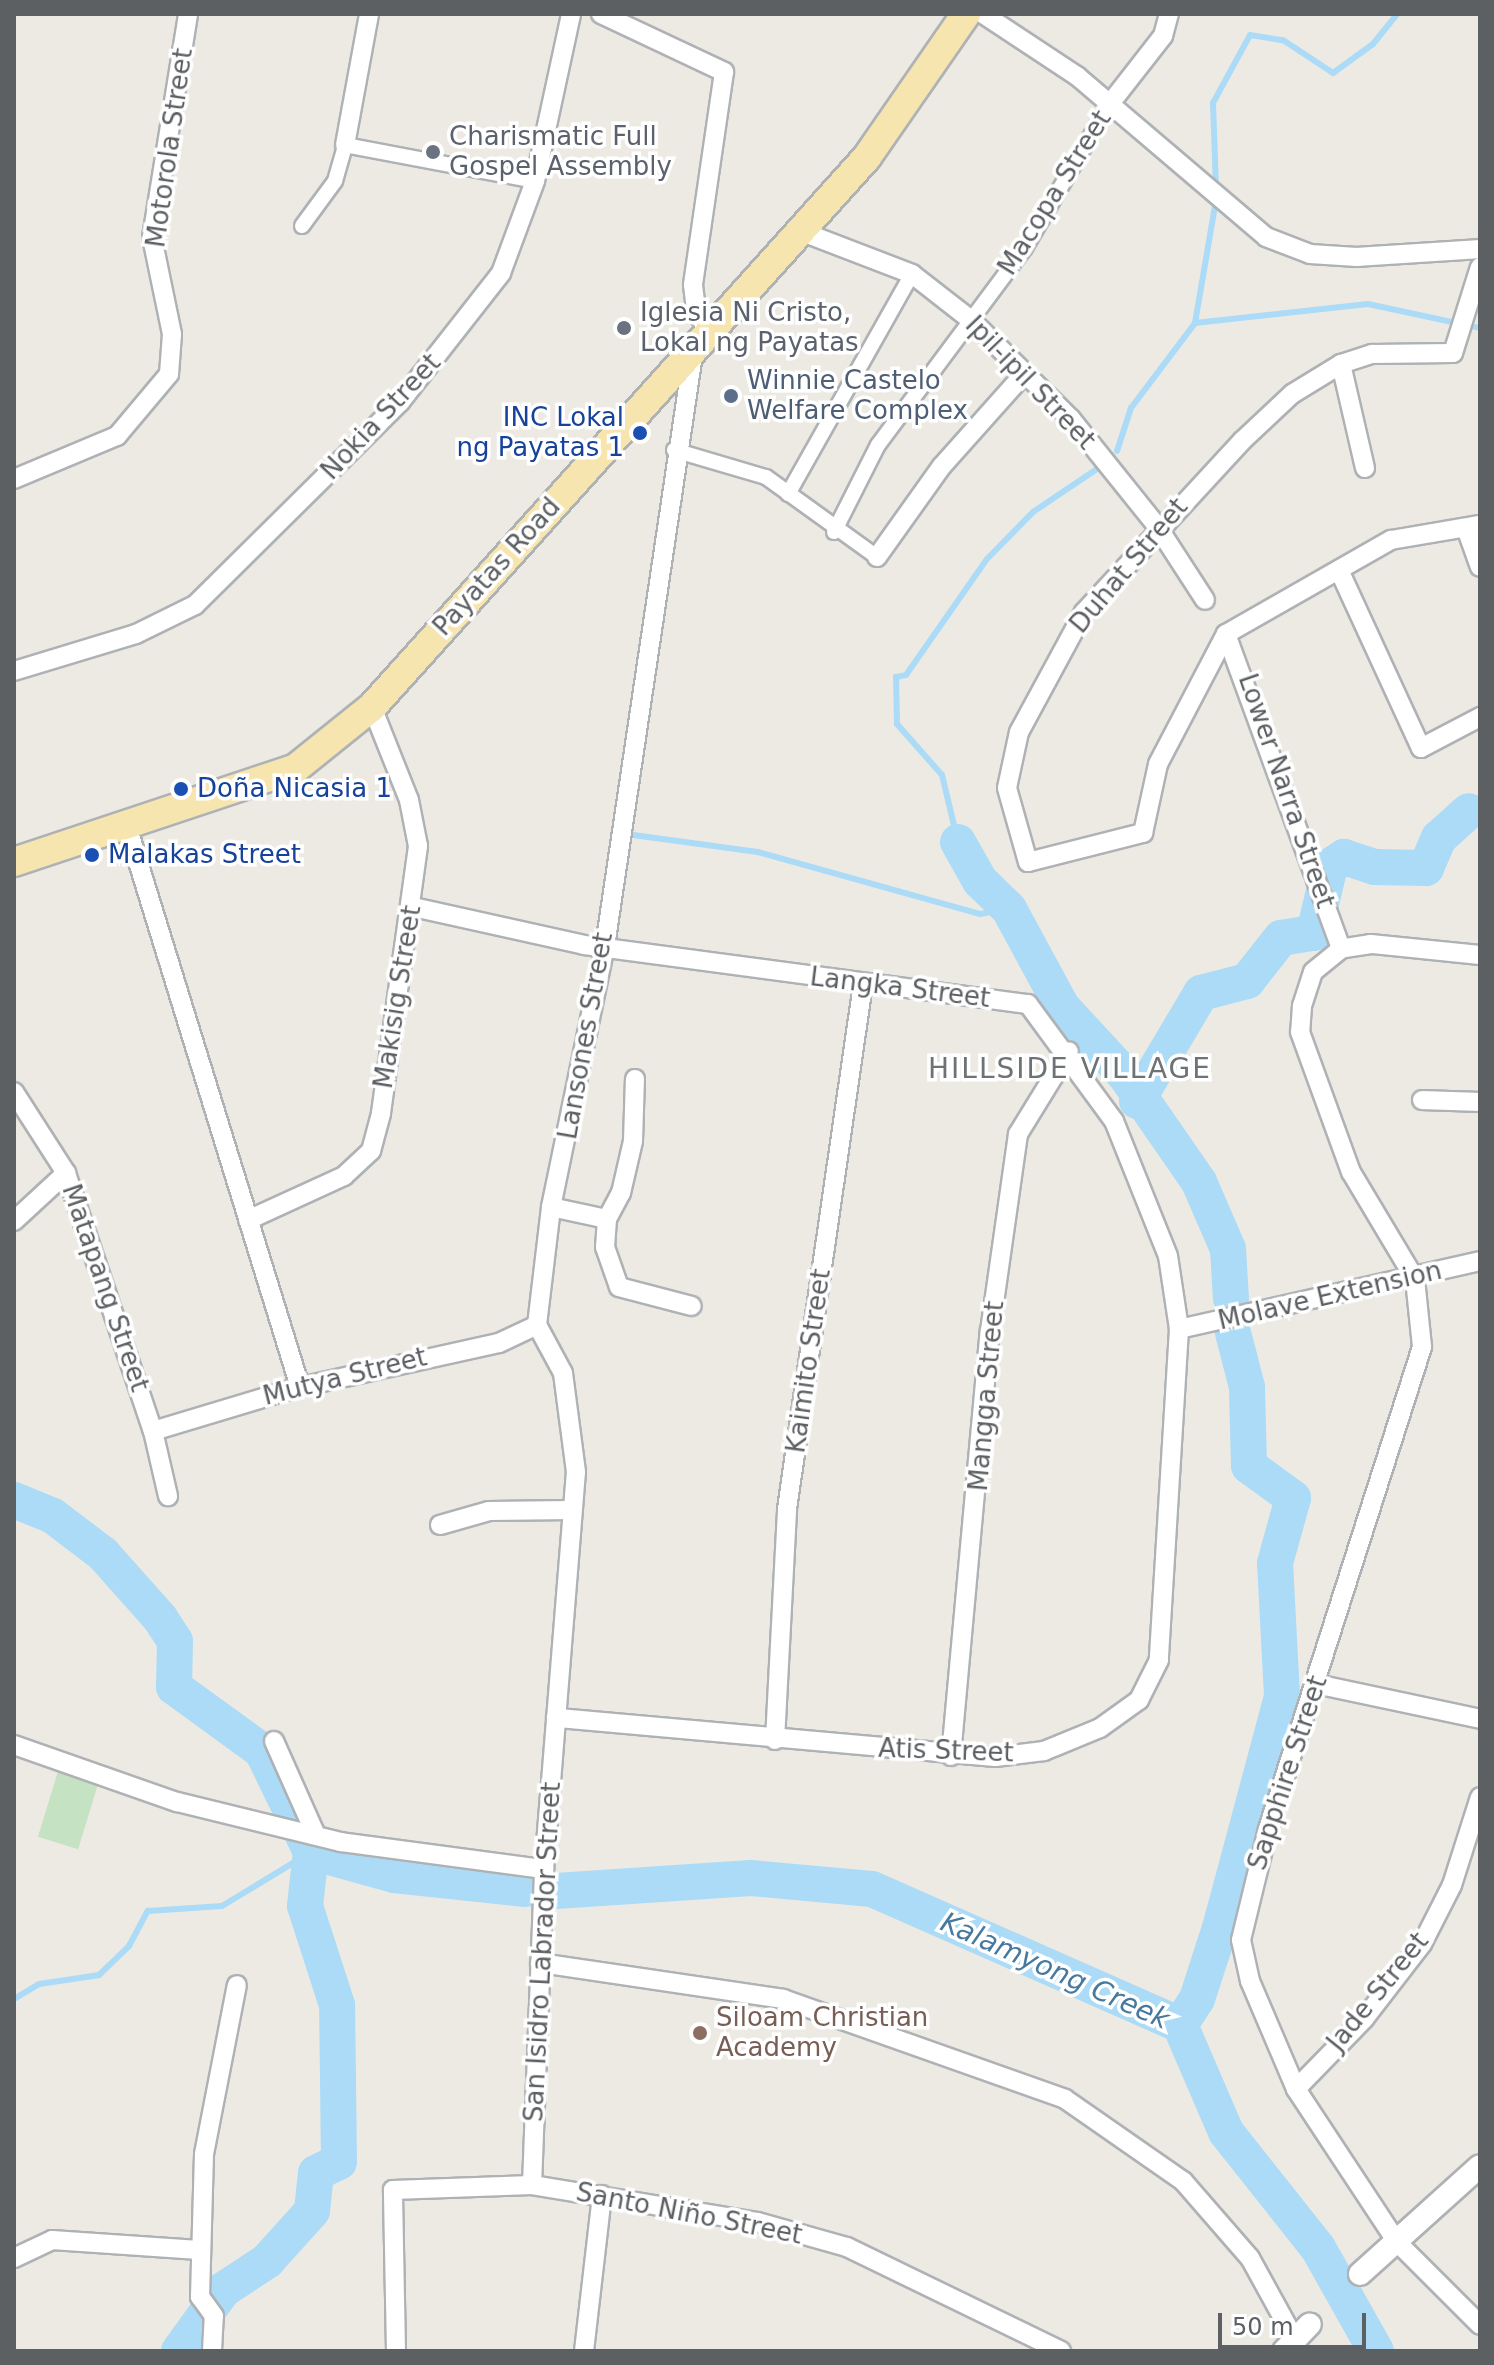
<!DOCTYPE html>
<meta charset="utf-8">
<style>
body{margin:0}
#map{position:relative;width:1494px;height:2365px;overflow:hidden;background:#edeae4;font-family:"DejaVu Sans",sans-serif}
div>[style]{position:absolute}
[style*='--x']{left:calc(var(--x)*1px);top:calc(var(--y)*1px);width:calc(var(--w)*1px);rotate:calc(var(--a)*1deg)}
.green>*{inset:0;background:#c5e2c3;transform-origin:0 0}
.stream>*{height:6px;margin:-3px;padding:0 3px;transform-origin:3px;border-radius:3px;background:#abdbf6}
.river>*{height:36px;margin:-18px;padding:0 18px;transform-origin:18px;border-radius:18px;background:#abdbf6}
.roads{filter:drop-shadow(2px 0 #afb2b5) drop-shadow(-2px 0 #afb2b5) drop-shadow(0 2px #afb2b5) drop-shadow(0 -2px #afb2b5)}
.pedestrian>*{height:14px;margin:-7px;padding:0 7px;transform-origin:7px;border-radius:7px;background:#fff}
.minor>*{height:18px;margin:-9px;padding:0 9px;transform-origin:9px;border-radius:9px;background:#fff}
.tertiary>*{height:22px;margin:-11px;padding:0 11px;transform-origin:11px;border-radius:11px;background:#fff}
.primary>*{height:28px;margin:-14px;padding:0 14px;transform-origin:14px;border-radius:14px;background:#f7e5af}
.dots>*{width:22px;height:22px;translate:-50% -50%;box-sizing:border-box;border:4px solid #fff;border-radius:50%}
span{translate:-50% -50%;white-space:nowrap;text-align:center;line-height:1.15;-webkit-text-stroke:7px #fff;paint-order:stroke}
.worship-label{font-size:26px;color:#5b616d}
.left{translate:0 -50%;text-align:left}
.street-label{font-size:26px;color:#5c6063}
.service-label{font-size:26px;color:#4e5e75}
.transit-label{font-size:26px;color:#164399}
.right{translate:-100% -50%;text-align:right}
.education-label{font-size:26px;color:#785e54}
.neighbourhood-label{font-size:28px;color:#6d7275;letter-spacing:2px}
.water-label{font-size:28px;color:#47799e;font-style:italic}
.frame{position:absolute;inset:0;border:16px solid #5c6063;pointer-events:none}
.scale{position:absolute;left:1218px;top:2313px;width:148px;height:36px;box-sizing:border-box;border:4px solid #5c6063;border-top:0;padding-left:10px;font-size:24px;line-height:28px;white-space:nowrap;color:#5c6063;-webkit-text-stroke:6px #fff;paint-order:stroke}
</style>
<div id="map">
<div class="green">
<i style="left:59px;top:1768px;width:42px;height:72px;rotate:17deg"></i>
</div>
<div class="stream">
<i style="--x:1216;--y:189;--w:86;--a:-92"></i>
<i style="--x:1213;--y:103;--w:77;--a:-61.4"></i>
<i style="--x:1250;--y:35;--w:33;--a:9"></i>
<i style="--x:1283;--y:40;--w:60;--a:33.4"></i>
<i style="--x:1333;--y:73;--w:49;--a:-35.9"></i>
<i style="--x:1373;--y:44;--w:38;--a:-51"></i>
<i style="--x:1195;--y:323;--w:174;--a:-6.3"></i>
<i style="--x:1368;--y:304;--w:115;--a:12.1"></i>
<i style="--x:1117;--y:451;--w:45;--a:-72"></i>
<i style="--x:1131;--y:408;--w:106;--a:-53"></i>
<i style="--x:1195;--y:323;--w:125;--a:-80.3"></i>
<i style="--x:626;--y:834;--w:133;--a:7.8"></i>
<i style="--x:758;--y:852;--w:230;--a:15.6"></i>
<i style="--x:980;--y:914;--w:29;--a:-10"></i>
<i style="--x:958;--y:842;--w:69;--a:-103.4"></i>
<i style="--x:942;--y:775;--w:68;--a:-131.4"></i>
<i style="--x:897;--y:724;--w:47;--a:-91.2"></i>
<i style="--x:896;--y:677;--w:10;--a:-11"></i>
<i style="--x:906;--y:675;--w:141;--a:-55.1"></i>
<i style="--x:987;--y:559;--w:66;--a:-45.6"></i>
<i style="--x:1033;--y:512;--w:81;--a:-33.9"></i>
<i style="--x:14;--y:1999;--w:29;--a:-31"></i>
<i style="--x:39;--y:1984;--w:61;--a:-8.5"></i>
<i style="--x:99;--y:1975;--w:42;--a:-44"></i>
<i style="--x:129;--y:1946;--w:40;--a:-62"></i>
<i style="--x:148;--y:1911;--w:74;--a:-3.9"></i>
<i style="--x:222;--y:1906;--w:104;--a:-31.2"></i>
</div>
<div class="river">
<i style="--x:958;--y:842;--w:45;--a:60.6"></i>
<i style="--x:980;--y:881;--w:40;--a:44"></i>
<i style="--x:1009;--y:909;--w:111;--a:61.6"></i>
<i style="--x:1062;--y:1007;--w:93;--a:47.2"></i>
<i style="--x:1125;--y:1075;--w:130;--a:55.3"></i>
<i style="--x:1199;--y:1182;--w:73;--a:66.6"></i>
<i style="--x:1228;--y:1249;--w:50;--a:86.6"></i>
<i style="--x:1137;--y:1101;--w:126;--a:-59.3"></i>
<i style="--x:1201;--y:993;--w:48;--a:-14.6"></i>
<i style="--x:1247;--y:981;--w:55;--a:-51.7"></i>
<i style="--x:1281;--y:938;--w:33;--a:-9"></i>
<i style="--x:1314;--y:933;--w:69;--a:-76.6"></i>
<i style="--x:1330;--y:866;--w:17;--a:-33"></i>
<i style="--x:1344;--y:857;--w:32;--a:18"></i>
<i style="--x:1374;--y:867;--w:52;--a:1.1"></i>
<i style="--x:1426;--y:868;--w:33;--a:-67"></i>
<i style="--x:1439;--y:838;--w:40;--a:-42"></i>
<i style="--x:14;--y:1500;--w:42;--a:22.3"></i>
<i style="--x:53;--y:1516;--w:63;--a:37.2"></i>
<i style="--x:103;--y:1554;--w:86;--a:48.3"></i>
<i style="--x:160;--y:1618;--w:27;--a:57"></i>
<i style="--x:175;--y:1641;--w:46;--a:91.2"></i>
<i style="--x:174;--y:1687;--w:109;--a:36"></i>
<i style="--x:262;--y:1751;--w:112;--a:64.1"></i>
<i style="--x:311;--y:1852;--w:86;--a:15.5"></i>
<i style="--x:394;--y:1875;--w:132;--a:6.1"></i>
<i style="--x:556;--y:1891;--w:195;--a:-3.8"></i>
<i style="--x:751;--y:1878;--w:121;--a:5.2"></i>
<i style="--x:872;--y:1889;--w:337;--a:23.8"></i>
<i style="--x:1180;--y:2025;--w:116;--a:66.7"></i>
<i style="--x:1226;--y:2132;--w:148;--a:51.6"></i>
<i style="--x:1318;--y:2248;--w:118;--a:60.6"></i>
<i style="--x:1180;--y:2025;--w:31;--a:-57"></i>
<i style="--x:1197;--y:1999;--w:75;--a:-72.1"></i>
<i style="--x:1220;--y:1928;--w:240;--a:-75"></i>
<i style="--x:1282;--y:1696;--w:133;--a:-93"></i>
<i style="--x:1275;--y:1563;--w:67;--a:-74.5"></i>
<i style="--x:1293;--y:1498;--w:54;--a:-144"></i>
<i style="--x:1249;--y:1466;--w:79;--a:-91.5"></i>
<i style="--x:1247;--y:1387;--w:56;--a:-104.5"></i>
<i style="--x:179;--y:2351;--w:75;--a:-54.2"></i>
<i style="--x:223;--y:2290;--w:53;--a:-33.4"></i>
<i style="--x:267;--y:2261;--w:67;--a:-48"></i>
<i style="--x:312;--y:2211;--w:38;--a:-84"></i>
<i style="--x:316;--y:2173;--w:25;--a:-26"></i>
<i style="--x:339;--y:2162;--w:157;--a:-90.7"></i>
<i style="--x:337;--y:2005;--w:104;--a:-107.9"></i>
<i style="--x:305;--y:1906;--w:54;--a:-83.7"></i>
</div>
<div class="roads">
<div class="pedestrian">
<i style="--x:302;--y:226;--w:56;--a:-53.7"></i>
<i style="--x:335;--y:181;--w:37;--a:-74"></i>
<i style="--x:345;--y:145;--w:193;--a:10.7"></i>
<i style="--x:674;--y:450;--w:96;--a:16.4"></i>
<i style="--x:766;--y:477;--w:137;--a:35.8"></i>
<i style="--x:788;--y:494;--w:253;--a:-60.6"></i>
<i style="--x:834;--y:532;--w:97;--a:-63.2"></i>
<i style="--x:878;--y:445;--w:246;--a:-53.3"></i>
<i style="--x:1025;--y:248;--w:166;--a:-59.6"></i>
</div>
<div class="minor">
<i style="--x:601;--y:14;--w:136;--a:25.2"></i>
<i style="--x:724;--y:72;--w:215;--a:98.3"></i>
<i style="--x:693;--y:285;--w:26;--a:83"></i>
<i style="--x:696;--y:311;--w:26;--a:58"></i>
<i style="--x:983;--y:14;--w:113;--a:33.4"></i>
<i style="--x:1077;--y:76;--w:248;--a:40.4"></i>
<i style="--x:1266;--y:237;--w:47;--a:21.1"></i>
<i style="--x:1310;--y:254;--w:47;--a:3.7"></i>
<i style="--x:1357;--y:257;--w:123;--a:-3.7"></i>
<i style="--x:1109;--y:105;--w:88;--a:-52"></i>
<i style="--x:1163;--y:36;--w:23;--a:-75"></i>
<i style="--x:345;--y:145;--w:133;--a:-79.6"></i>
<i style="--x:800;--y:231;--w:120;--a:21"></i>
<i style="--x:912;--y:274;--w:75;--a:37.9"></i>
<i style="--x:971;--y:320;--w:141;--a:44.7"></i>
<i style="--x:1071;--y:419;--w:137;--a:51.2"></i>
<i style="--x:1157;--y:526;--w:88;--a:57"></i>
<i style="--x:1341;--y:364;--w:57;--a:148.5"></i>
<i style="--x:1292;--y:394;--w:69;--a:136.8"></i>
<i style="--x:1242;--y:441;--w:233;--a:132.7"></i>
<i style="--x:1084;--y:612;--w:136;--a:118.4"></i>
<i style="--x:1019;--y:732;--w:57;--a:102.1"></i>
<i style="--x:1007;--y:788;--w:77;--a:74.2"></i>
<i style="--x:1028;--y:862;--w:119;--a:-14.2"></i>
<i style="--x:1143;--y:833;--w:71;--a:-77.7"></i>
<i style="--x:1158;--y:764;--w:147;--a:-62.4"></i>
<i style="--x:1226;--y:634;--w:190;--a:-29.7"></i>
<i style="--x:1391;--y:540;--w:90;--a:-9.6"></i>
<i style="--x:1365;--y:468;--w:107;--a:-103"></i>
<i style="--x:1341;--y:364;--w:33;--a:-18"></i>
<i style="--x:1372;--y:354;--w:81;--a:-0.7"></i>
<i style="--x:1453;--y:353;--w:90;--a:-72.6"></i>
<i style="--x:14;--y:479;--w:112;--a:-22.7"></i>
<i style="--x:117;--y:436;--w:81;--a:-50"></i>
<i style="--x:169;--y:374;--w:40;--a:-85.7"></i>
<i style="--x:172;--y:334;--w:99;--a:-101.7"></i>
<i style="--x:152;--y:237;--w:226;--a:-80.8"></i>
<i style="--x:1466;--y:528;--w:41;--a:70.3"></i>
<i style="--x:877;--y:557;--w:112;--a:-54.5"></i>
<i style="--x:942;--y:466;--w:125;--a:-48.3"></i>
<i style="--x:1339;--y:570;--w:196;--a:65.3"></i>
<i style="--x:1421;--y:748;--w:67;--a:-27.7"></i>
<i style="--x:1226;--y:634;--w:335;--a:69.9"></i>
<i style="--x:14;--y:671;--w:127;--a:-16.9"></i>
<i style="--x:136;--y:634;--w:66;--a:-26.2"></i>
<i style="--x:195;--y:605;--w:289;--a:-44.7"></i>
<i style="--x:400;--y:402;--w:164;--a:-51.9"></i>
<i style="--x:501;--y:273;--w:98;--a:-69.7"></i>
<i style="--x:535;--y:181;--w:171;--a:-77.8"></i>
<i style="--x:127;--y:826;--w:587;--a:72.86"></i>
<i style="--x:413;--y:907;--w:175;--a:12.5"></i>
<i style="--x:584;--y:945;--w:448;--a:7.6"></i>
<i style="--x:1028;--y:1004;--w:145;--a:53.7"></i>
<i style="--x:1114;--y:1121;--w:145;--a:68.2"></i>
<i style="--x:1168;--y:1256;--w:74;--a:81.4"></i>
<i style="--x:1179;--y:1329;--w:332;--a:93.5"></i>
<i style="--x:1159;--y:1660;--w:45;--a:116.6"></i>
<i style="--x:1139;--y:1700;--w:48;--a:144.3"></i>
<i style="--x:1100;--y:1728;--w:61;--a:157.7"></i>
<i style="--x:1044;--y:1751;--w:49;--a:173"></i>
<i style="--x:995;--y:1757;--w:441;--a:-174.9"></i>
<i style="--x:1480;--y:955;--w:110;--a:-174.2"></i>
<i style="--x:1371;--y:944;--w:30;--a:171"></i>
<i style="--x:1341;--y:949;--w:36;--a:141"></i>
<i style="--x:1313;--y:972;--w:36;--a:108"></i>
<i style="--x:1302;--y:1006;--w:26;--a:94"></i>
<i style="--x:1300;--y:1032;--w:149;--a:70"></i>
<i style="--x:1351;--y:1172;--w:125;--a:59.1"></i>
<i style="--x:1415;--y:1279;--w:68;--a:84.1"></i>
<i style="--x:1422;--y:1347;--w:506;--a:107.72"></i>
<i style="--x:1268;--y:1829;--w:114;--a:103.7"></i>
<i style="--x:1241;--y:1940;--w:42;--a:77.6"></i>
<i style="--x:1250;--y:1981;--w:117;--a:66.9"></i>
<i style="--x:1296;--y:2089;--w:183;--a:56.6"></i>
<i style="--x:1397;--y:2242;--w:117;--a:45"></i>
<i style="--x:14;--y:1092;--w:96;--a:57.3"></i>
<i style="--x:66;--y:1173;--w:272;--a:71.4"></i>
<i style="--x:153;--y:1431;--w:67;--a:77"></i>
<i style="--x:1422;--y:1100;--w:58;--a:2"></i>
<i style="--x:551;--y:1207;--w:57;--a:12.1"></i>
<i style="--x:607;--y:1219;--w:30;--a:-62"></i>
<i style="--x:621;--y:1193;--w:53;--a:-77"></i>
<i style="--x:633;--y:1141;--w:62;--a:-88.2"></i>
<i style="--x:607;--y:1219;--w:28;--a:94"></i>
<i style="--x:605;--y:1247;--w:42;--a:70.7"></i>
<i style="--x:619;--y:1287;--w:75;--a:14.6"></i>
<i style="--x:248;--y:1220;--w:106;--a:-24.6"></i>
<i style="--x:344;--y:1176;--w:37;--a:-43"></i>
<i style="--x:371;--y:1151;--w:39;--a:-75"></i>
<i style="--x:381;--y:1113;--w:270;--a:-82.1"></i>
<i style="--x:418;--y:846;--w:47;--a:-101.1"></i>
<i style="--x:409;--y:800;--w:100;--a:-111.7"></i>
<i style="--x:14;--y:1221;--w:71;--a:-42.7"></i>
<i style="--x:1179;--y:1329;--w:309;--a:-12.7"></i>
<i style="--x:153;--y:1431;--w:153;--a:-16.7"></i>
<i style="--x:300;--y:1387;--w:204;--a:-12.5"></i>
<i style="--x:499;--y:1343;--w:42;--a:-25.3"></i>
<i style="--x:440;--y:1525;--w:51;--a:-15.9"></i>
<i style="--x:489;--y:1511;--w:83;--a:-0.7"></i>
<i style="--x:1316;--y:1684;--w:168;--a:12"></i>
<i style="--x:775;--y:1740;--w:231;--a:-87"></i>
<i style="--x:787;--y:1509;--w:530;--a:-81.76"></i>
<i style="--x:274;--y:1741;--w:101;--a:66"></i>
<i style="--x:14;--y:1745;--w:173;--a:19.3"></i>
<i style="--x:177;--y:1802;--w:169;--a:13.7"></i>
<i style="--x:341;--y:1842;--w:205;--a:7.6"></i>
<i style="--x:951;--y:1756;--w:427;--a:-84.8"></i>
<i style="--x:990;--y:1331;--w:199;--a:-81.9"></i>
<i style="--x:1018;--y:1134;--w:97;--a:-58.4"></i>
<i style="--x:540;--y:1963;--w:246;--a:8.4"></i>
<i style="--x:783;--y:1999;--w:299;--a:19.5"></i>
<i style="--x:1065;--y:2099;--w:144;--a:34.8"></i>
<i style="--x:1183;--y:2181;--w:102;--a:49"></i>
<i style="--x:1250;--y:2258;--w:91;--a:61.2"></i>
<i style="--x:1296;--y:2089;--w:98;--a:-45.8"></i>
<i style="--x:1364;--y:2019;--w:95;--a:-52.3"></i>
<i style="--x:1422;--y:1944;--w:66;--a:-63"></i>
<i style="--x:1452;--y:1885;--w:92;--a:-72.3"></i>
<i style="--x:532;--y:2185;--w:316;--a:-87.8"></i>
<i style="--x:544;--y:1869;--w:398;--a:-85.4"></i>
<i style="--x:576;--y:1472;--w:100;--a:-97.5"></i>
<i style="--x:563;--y:1373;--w:55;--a:-118.4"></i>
<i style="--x:537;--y:1325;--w:119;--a:-83.2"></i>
<i style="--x:551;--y:1207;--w:267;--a:-78.3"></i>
<i style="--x:605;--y:946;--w:599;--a:-81.54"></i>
<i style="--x:14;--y:2258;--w:42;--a:-25.3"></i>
<i style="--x:52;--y:2240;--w:147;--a:3.9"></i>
<i style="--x:212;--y:2351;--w:35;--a:-87"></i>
<i style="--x:214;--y:2316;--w:24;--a:-126"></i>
<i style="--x:200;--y:2297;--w:143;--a:-88.4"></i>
<i style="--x:204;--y:2154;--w:172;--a:-79"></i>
<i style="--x:396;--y:2351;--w:161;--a:-91.1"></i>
<i style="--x:393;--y:2190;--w:139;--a:-2.1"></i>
<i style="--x:532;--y:2185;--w:229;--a:9.3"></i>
<i style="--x:758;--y:2222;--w:92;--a:15.7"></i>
<i style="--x:847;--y:2247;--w:238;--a:25.9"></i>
<i style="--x:584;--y:2351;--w:157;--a:-83.4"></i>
</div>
<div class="tertiary">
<i style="--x:1360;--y:2274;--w:161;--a:-42"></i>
<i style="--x:1284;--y:2351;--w:37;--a:-46"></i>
</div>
<div class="primary">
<i style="--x:14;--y:862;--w:297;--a:-18.4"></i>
<i style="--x:296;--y:768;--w:97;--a:-38.8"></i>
<i style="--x:372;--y:707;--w:740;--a:-48.01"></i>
<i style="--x:867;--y:157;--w:174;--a:-55.3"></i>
</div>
</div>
<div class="dots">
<i style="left:433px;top:152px;background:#6b7280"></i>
<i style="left:624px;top:328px;background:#6b7280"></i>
<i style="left:731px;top:396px;background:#5c6f8a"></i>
<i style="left:640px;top:433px;background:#1a4fb4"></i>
<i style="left:181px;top:789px;background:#1a4fb4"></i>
<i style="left:92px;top:855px;background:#1a4fb4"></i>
<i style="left:700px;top:2033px;background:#8d6e63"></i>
</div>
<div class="worship-label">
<span class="left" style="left:449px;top:152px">Charismatic Full<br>Gospel Assembly</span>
<span class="left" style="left:640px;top:328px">Iglesia Ni Cristo,<br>Lokal ng Payatas</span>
</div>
<div class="street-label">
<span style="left:170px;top:148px;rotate:-82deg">Motorola Street</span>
<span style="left:1055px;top:193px;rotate:-58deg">Macopa Street</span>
<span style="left:1030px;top:383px;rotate:46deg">Ipil-ipil Street</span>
<span style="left:381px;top:417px;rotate:-47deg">Nokia Street</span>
<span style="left:1129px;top:566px;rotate:-50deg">Duhat Street</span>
<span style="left:497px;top:567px;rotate:-48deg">Payatas Road</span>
<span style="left:1286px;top:791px;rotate:71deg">Lower Narra Street</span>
<span style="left:900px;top:988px;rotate:7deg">Langka Street</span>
<span style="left:398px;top:997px;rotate:-81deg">Makisig Street</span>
<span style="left:586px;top:1036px;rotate:-80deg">Lansones Street</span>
<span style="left:105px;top:1288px;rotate:71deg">Matapang Street</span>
<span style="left:1330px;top:1296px;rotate:-13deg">Molave Extension</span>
<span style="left:809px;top:1361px;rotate:-82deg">Kaimito Street</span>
<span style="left:345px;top:1377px;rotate:-14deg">Mutya Street</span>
<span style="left:987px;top:1396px;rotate:-85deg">Mangga Street</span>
<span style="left:946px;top:1751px;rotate:2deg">Atis Street</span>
<span style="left:1288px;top:1773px;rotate:-72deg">Sapphire Street</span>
<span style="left:543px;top:1952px;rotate:-87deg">San Isidro Labrador Street</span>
<span style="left:1378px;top:1992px;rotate:-51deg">Jade Street</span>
<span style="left:689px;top:2214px;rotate:11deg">Santo Niño Street</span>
</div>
<div class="service-label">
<span class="left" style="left:747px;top:396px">Winnie Castelo<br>Welfare Complex</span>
</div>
<div class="transit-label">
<span class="right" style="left:624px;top:433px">INC Lokal<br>ng Payatas 1</span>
<span class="left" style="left:197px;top:789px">Doña Nicasia 1</span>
<span class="left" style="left:108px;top:855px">Malakas Street</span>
</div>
<div class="education-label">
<span class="left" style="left:716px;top:2033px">Siloam Christian<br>Academy</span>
</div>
<div class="neighbourhood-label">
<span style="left:1070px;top:1069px">HILLSIDE VILLAGE</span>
</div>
<div class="water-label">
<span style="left:1055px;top:1971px;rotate:24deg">Kalamyong Creek</span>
</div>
<div class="frame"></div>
<div class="scale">50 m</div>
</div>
